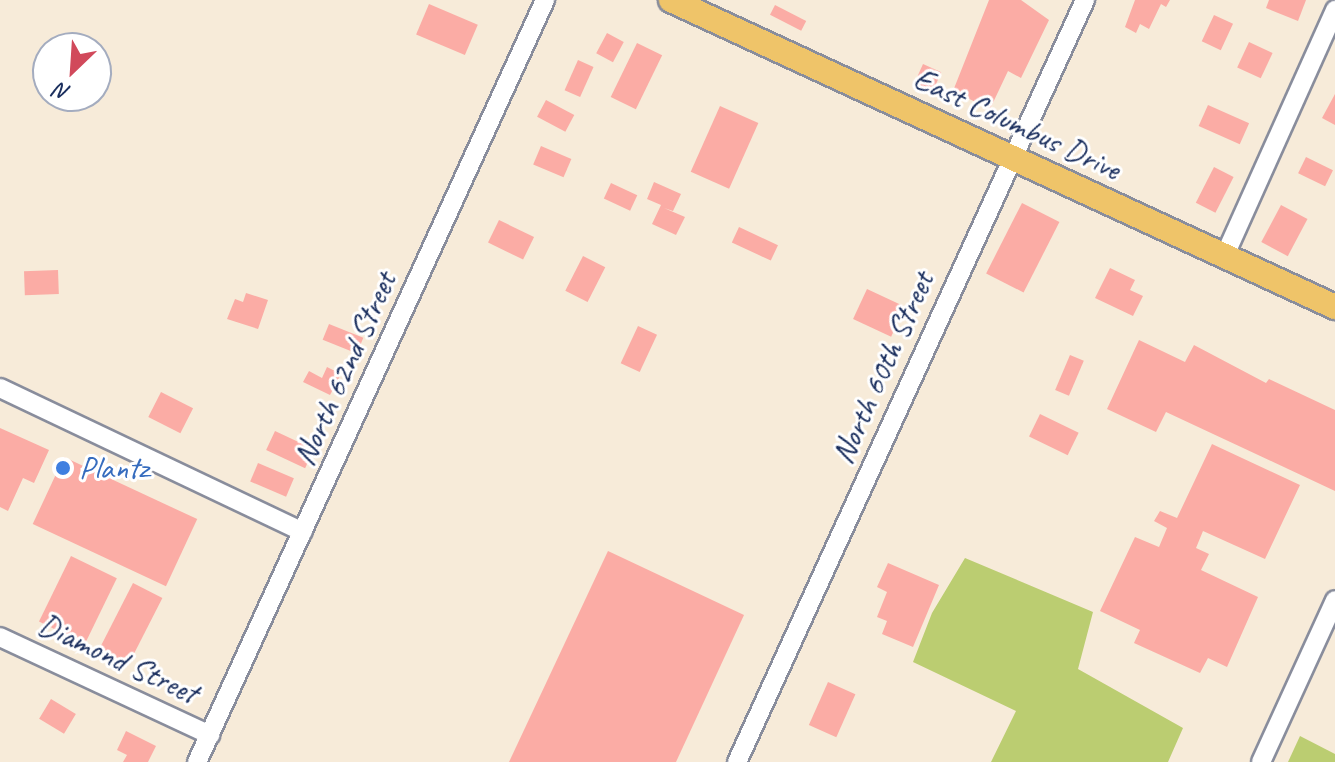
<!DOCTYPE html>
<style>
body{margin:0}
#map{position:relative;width:1335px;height:762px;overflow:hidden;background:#f7ebd9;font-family:Caveat,sans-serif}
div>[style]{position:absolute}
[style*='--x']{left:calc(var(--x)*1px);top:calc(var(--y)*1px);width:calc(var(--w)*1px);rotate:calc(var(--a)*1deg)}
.green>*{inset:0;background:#bbcd71}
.building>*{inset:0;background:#fbaca5;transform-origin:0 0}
.roads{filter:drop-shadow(2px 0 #898d9c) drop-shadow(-2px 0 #898d9c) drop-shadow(0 2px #898d9c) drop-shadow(0 -2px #898d9c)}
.minor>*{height:18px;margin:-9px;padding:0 9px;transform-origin:9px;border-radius:9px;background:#fff}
.major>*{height:24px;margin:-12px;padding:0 12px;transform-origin:12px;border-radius:12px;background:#efc469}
.dots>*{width:22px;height:22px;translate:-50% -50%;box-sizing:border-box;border:4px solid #fff;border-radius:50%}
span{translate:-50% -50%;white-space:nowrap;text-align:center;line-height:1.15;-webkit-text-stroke:6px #fff;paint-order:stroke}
.street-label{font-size:32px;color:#1b2f5e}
.shop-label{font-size:32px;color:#366cbe}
.left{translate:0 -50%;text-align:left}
.north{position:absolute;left:32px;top:32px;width:80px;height:80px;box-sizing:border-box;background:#fff;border:2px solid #a4acbf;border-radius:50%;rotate:205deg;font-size:22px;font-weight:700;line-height:32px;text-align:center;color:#1b2f5e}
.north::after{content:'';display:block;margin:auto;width:28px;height:36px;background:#d1495b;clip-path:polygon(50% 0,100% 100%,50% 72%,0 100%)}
</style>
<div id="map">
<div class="green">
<i style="clip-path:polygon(965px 558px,1093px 612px,1078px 669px,1183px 728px,1168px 762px,991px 762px,1016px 711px,913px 662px,932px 613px)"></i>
<i style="clip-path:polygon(1300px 736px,1335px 754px,1335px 762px,1288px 762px)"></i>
</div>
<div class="building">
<i style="clip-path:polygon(989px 0,1021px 0,1049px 20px,1021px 78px,1008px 71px,990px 109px,953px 91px)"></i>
<i style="clip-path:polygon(1135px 0,1170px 0,1166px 7px,1161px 4px,1149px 29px,1140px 24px,1136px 33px,1125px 27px)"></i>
<i style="clip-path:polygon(1269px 0,1306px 0,1298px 21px,1266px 8px)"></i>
<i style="left:429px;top:4px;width:53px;height:33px;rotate:23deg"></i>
<i style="left:775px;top:5px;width:35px;height:11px;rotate:27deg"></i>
<i style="left:1214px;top:15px;width:21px;height:29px;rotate:25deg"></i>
<i style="left:607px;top:33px;width:19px;height:23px;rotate:28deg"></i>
<i style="left:1249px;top:42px;width:26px;height:28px;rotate:25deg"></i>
<i style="left:637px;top:43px;width:28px;height:60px;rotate:26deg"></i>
<i style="left:578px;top:60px;width:17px;height:33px;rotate:24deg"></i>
<i style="left:923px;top:64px;width:20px;height:23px;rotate:24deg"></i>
<i style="clip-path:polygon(1335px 94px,1335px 125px,1322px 118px)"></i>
<i style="left:546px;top:100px;width:32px;height:19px;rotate:28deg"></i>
<i style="left:1208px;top:105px;width:45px;height:23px;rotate:24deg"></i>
<i style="left:720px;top:106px;width:42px;height:72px;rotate:24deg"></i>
<i style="left:541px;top:146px;width:33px;height:20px;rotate:23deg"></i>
<i style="left:1306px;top:157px;width:30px;height:18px;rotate:26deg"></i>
<i style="left:1214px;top:167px;width:22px;height:40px;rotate:27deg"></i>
<i style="clip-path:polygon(654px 182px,681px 194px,673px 211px,664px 208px,685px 217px,676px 235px,652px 224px,661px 205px,647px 199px)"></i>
<i style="left:611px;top:183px;width:29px;height:17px;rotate:25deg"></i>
<i style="left:1022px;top:203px;width:42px;height:79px;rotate:27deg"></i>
<i style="left:1281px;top:205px;width:30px;height:42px;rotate:28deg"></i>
<i style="left:499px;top:220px;width:39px;height:25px;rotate:26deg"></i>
<i style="left:739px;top:227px;width:43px;height:17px;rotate:25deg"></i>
<i style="left:583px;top:256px;width:25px;height:39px;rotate:27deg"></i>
<i style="clip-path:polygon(1110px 268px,1135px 280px,1130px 290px,1143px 296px,1133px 316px,1095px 298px)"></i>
<i style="left:58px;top:270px;width:24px;height:34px;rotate:88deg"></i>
<i style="left:867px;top:289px;width:42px;height:33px;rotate:25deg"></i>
<i style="clip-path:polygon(246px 293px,268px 300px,258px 329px,227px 319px,235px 299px,243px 302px)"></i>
<i style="left:329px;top:324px;width:37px;height:17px;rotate:22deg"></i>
<i style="left:638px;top:326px;width:21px;height:41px;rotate:25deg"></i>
<i style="clip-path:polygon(1139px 340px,1185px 362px,1194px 345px,1266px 383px,1269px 379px,1335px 410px,1335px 491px,1166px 412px,1156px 432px,1107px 409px)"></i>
<i style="left:1070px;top:355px;width:15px;height:38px;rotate:23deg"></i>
<i style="clip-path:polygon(327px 367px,341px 374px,330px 395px,303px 382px,309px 371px,322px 378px)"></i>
<i style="left:161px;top:392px;width:36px;height:28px;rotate:27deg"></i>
<i style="left:1040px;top:414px;width:43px;height:25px;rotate:26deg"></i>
<i style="clip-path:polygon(0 428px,49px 450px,34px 483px,23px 478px,8px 511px,0 507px)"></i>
<i style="left:275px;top:431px;width:43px;height:21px;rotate:25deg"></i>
<i style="clip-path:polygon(1212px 444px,1300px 485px,1265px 559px,1203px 531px,1196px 548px,1209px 554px,1201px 570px,1258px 597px,1227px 667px,1208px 658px,1200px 673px,1134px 643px,1140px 630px,1100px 611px,1135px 537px,1159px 547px,1167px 528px,1154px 521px,1160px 511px,1177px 518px)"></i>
<i style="left:64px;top:457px;width:147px;height:74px;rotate:25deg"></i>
<i style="left:258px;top:463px;width:39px;height:20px;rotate:23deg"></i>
<i style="clip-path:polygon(608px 551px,744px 615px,676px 762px,509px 762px)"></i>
<i style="left:71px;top:556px;width:51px;height:73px;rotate:26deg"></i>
<i style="clip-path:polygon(888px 563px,939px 585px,913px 647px,882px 634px,887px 621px,877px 617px,887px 592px,877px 587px)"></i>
<i style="left:133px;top:583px;width:33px;height:75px;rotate:27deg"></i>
<i style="left:828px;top:682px;width:30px;height:47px;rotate:24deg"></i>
<i style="left:51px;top:699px;width:29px;height:23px;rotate:31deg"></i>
<i style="clip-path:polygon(126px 731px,156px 746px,148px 762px,123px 762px,127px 755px,117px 750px)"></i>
</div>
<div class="roads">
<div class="minor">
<i style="--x:1225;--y:255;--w:269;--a:-65.8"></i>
<i style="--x:0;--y:388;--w:335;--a:25.4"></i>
<i style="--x:0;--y:637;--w:232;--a:25"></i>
<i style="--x:197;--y:762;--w:838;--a:-65.45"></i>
<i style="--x:737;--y:762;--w:838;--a:-65.45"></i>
<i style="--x:1261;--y:762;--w:178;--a:-65.4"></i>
</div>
<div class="major">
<i style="--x:671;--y:0;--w:732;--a:24.81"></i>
</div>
</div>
<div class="dots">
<i style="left:63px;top:468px;background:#3f7fe0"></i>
</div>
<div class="street-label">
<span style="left:1017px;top:124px;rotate:25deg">East Columbus Drive</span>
<span style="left:883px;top:368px;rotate:-66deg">North 60th Street</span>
<span style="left:345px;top:369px;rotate:-66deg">North 62nd Street</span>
<span style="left:118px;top:659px;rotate:25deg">Diamond Street</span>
</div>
<div class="shop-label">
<span class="left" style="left:79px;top:468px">Plantz</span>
</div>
<div class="north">N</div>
</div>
